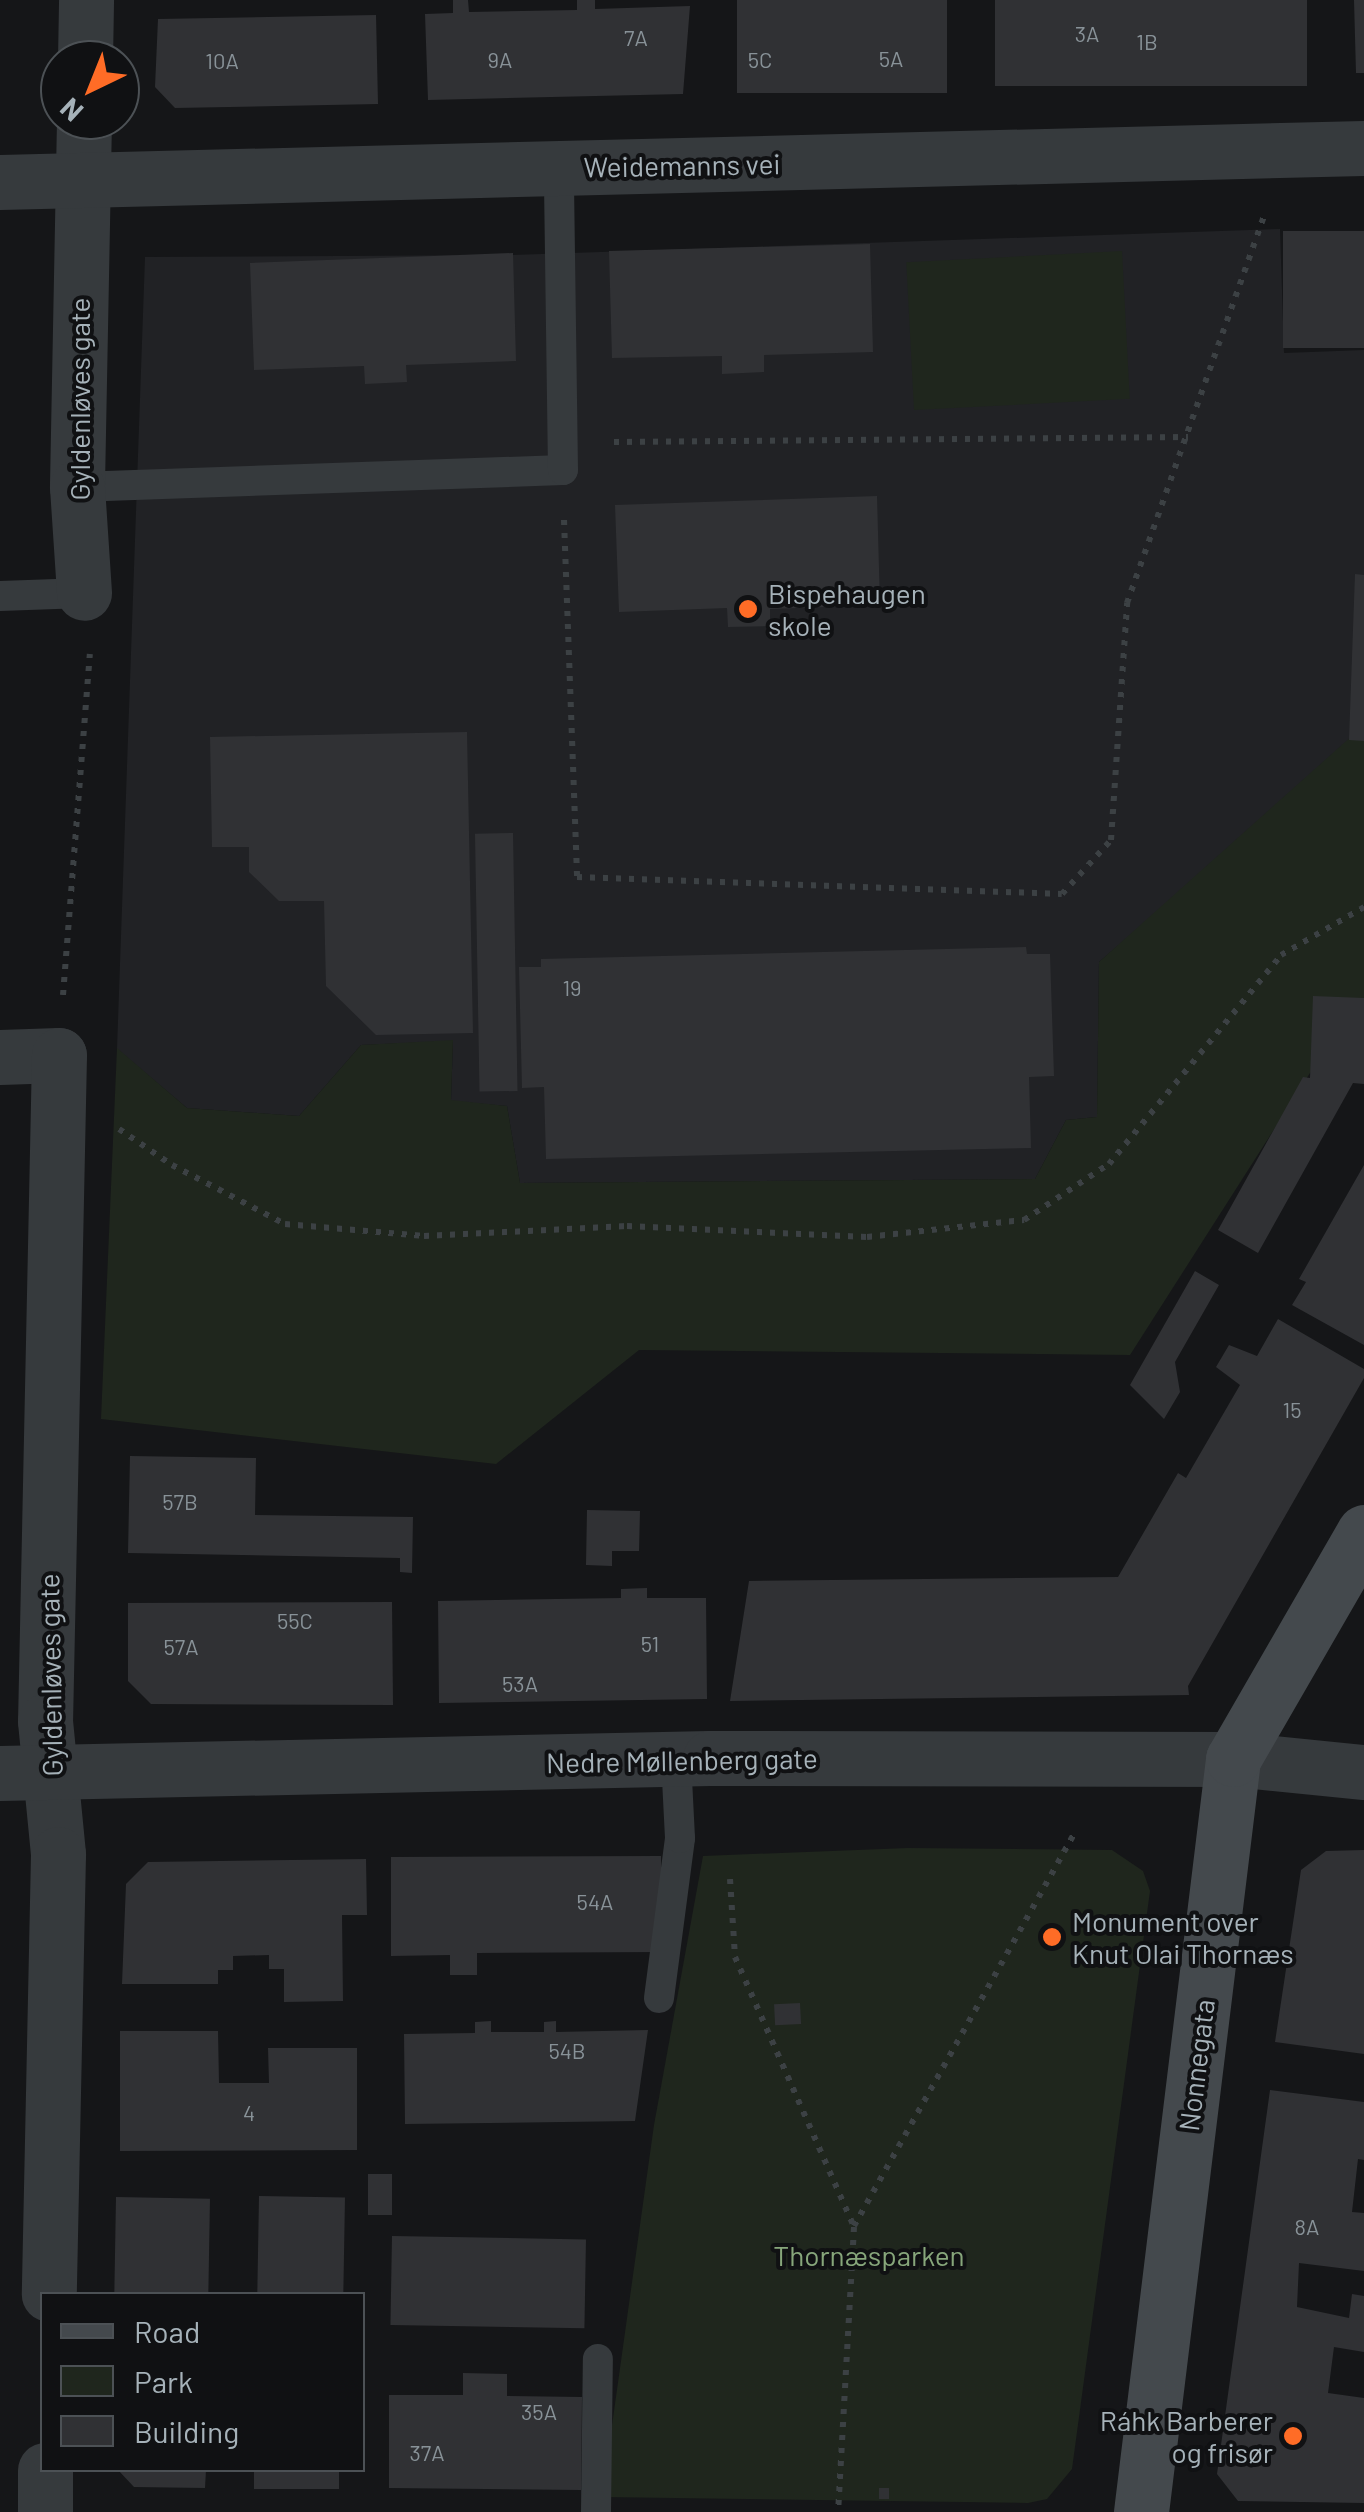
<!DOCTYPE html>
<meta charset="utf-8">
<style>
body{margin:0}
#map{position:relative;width:1364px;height:2512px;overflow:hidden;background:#151618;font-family:Barlow,sans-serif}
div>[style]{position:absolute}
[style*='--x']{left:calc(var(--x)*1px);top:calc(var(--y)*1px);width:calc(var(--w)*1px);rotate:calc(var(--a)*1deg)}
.built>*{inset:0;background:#212225}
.green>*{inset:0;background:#1f261d;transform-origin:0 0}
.building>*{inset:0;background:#303134;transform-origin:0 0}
.path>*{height:6px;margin-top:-3px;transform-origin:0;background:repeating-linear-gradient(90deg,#3c4144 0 5px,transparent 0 13px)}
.lane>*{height:30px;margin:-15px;padding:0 15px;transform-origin:15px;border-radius:15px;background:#363a3d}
.street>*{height:55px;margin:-27.5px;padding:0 27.5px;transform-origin:27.5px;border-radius:27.5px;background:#363a3d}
.secondary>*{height:55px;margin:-27.5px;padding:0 27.5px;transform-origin:27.5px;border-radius:27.5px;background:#44494d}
.dots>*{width:28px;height:28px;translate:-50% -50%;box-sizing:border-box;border:5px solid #101113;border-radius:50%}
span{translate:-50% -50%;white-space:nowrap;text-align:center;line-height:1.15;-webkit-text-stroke:8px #101113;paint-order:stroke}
.number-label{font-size:22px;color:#889298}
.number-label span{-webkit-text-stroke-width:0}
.street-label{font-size:28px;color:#a6b2b9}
.poi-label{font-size:28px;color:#a6b2b9}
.left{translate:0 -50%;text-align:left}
.right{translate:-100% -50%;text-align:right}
.park-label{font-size:28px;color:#87a67b}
.legend{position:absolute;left:40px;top:2292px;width:325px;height:180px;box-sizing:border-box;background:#101113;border:2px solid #4c5155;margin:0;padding:12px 18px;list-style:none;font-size:30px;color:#a6b2b9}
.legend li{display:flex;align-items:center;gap:20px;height:50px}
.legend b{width:50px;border:2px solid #4c5155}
.north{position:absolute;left:40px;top:40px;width:100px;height:100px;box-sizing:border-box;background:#101113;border:2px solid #4c5155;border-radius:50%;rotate:223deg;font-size:28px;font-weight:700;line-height:40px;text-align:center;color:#a6b2b9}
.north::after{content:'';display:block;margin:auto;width:35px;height:45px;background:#ff6c26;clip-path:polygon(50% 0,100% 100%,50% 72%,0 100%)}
</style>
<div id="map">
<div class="built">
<i style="clip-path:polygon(1280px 229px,1284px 353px,1364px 350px,1364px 734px,1099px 962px,1097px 1117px,1066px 1120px,1035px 1179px,520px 1183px,507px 1106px,451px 1101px,453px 1041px,361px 1045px,299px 1116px,187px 1108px,117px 1049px,145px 257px,512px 255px)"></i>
</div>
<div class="green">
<i style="left:1122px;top:251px;width:148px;height:216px;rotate:87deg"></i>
<i style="clip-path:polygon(1354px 734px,1364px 734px,1364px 1000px,1317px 1062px,1130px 1355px,639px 1350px,496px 1464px,101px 1419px,117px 1048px,187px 1108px,299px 1116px,361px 1045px,453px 1040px,451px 1100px,507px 1106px,520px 1183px,1035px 1179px,1066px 1120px,1097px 1117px,1099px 962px)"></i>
<i style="clip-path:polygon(908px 1848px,1112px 1850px,1143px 1871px,1150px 1891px,1072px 2469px,1047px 2499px,1028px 2503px,602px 2497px,654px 2125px,703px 1856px)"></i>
</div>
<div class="building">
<i style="clip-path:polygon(453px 0,468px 0,469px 12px,577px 10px,577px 0,595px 0,595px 9px,690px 6px,683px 94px,428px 100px,425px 14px,453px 13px)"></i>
<i style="left:737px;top:0;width:210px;height:93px"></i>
<i style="left:995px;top:0;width:312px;height:86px"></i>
<i style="clip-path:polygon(1354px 0,1364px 0,1364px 73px,1356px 73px)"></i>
<i style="clip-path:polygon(376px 15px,378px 104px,175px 108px,155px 87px,158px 19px)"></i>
<i style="left:1364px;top:231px;width:117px;height:81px;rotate:90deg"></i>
<i style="clip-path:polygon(870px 244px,873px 352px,764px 355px,764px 372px,722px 374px,722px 356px,612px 358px,609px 251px)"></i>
<i style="clip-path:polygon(513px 253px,516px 361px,406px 365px,407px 382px,365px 384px,364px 366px,254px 370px,250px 263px)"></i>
<i style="clip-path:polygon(877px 496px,880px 605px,770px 609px,770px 626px,728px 627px,727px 608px,619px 612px,615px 505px)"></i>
<i style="clip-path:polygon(1355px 574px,1364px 575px,1364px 741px,1349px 740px)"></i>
<i style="clip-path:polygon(467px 732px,473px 1033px,376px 1035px,326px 986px,324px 901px,279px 901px,249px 872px,249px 847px,212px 847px,210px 737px)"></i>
<i style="left:513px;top:833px;width:258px;height:38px;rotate:89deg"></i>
<i style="clip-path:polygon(1026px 947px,1027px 954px,1050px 954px,1054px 1076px,1029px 1077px,1031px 1148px,546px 1159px,544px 1087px,522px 1088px,519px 967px,541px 967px,541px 959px)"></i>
<i style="clip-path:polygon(1313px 996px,1364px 998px,1364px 1084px,1353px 1083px,1258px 1253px,1218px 1230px,1303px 1077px,1310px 1078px)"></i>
<i style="clip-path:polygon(1364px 1165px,1364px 1345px,1292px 1305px,1306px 1282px,1299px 1279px)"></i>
<i style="clip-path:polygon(1195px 1271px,1219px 1285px,1175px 1362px,1180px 1392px,1164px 1419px,1130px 1385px)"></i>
<i style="clip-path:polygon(1278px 1319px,1364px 1369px,1364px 1378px,1188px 1686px,1189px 1695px,730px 1701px,749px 1581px,1118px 1577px,1178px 1473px,1186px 1478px,1240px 1385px,1216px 1367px,1229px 1345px,1257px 1356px)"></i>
<i style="clip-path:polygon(130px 1456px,256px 1458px,255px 1515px,413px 1517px,412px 1573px,400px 1572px,400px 1558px,128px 1553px)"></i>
<i style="clip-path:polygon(587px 1510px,640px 1511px,639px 1551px,612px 1551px,612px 1566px,586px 1565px)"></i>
<i style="clip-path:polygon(647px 1588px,647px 1598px,706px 1598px,707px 1699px,439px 1703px,438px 1601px,621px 1598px,621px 1589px)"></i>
<i style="clip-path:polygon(392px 1602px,393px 1705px,151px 1704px,128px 1681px,128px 1603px)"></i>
<i style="clip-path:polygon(1364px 1850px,1364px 2054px,1275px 2042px,1301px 1870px,1326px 1851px)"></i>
<i style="clip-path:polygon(661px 1856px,662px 1952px,477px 1953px,477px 1975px,450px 1975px,450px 1955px,391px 1956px,391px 1857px)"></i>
<i style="clip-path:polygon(366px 1859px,367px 1915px,342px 1915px,343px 2001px,284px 2002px,284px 1969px,269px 1969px,269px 1955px,233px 1956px,233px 1970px,218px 1970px,218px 1984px,122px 1984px,126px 1884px,148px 1862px)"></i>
<i style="left:800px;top:2003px;width:21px;height:26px;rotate:87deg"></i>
<i style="clip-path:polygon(491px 2021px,491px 2032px,544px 2032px,544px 2022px,556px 2021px,556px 2032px,648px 2030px,635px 2121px,405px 2124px,404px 2034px,475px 2033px,475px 2022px)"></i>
<i style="clip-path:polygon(120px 2031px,218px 2031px,219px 2083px,269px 2083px,268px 2048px,357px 2048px,357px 2150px,120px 2151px)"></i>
<i style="clip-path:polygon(1270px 2090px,1364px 2102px,1364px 2160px,1358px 2159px,1352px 2212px,1364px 2213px,1364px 2271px,1299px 2263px,1297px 2307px,1349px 2318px,1352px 2294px,1364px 2296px,1364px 2352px,1334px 2347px,1328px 2393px,1364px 2398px,1364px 2503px,1238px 2501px,1217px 2474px)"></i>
<i style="left:368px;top:2174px;width:24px;height:41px"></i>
<i style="left:259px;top:2196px;width:86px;height:98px;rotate:1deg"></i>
<i style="left:116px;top:2197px;width:94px;height:97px;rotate:1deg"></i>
<i style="left:392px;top:2236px;width:194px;height:89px;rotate:1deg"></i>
<i style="clip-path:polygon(463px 2373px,507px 2374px,507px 2396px,582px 2397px,581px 2490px,389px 2488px,389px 2395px,463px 2395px)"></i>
<i style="clip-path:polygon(118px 2470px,206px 2470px,205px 2488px,134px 2487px)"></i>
<i style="left:254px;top:2470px;width:85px;height:19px"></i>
<i style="left:879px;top:2488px;width:10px;height:11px"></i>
</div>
<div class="path">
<i style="--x:614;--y:442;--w:574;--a:-0.5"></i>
<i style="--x:564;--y:520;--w:357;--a:87.9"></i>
<i style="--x:577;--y:877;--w:485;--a:2"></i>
<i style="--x:1062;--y:894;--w:73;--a:-47.8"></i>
<i style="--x:1111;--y:840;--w:238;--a:-86.1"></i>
<i style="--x:1127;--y:603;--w:411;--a:-70.5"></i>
<i style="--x:63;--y:995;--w:342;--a:-85.5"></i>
<i style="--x:119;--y:1129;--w:64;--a:34.2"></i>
<i style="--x:172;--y:1165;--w:127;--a:27.6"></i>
<i style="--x:285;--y:1224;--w:140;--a:4.9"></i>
<i style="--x:424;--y:1236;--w:203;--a:-2.8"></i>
<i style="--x:627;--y:1226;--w:240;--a:2.6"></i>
<i style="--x:867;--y:1237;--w:158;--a:-6.2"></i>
<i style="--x:1024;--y:1220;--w:102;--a:-33.4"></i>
<i style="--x:1109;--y:1164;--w:271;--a:-50.5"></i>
<i style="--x:1281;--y:955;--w:96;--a:-30"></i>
<i style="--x:730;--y:1879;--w:78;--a:86.3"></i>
<i style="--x:735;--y:1957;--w:295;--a:66.2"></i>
<i style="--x:854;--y:2227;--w:285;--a:93.2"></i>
<i style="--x:854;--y:2226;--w:448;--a:-60.7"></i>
</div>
<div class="lane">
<i style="--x:77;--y:487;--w:486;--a:-2"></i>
<i style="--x:563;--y:470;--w:302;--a:-90.8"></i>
<i style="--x:0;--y:596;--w:84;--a:-2"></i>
<i style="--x:659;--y:1998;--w:161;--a:-82.5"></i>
<i style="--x:680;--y:1838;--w:79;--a:-92.9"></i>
<i style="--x:596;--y:2512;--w:153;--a:-89.3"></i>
</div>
<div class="street">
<i style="--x:85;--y:60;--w:60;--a:-89"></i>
<i style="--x:84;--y:120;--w:367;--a:91.1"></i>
<i style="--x:77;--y:487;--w:106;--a:86.2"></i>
<i style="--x:0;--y:182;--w:1364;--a:-1.43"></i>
<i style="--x:0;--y:1057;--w:59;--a:-1.9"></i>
<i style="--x:59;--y:1055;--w:666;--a:91.2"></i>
<i style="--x:45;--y:1721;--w:134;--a:84.4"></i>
<i style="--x:58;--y:1854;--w:440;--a:91.2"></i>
<i style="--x:0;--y:1773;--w:710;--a:-1.21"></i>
<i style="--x:710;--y:1758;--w:523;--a:0.11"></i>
<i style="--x:1233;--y:1759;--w:132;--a:5.7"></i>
<i style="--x:45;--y:2470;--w:42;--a:90"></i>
</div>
<div class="secondary">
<i style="--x:1141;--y:2512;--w:759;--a:-83.03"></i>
<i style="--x:1233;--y:1759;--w:262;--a:-60"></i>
</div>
<div class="dots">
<i style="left:748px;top:609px;background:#ff6c26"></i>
<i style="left:1052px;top:1937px;background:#ff6c26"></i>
<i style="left:1293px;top:2436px;background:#ff6c26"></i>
</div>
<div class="number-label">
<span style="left:1087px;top:34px">3A</span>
<span style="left:636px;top:38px">7A</span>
<span style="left:1147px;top:42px">1B</span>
<span style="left:891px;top:59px">5A</span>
<span style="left:500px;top:60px">9A</span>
<span style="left:760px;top:60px">5C</span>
<span style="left:222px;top:61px">10A</span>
<span style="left:572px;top:988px">19</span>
<span style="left:1292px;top:1410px">15</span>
<span style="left:180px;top:1502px">57B</span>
<span style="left:295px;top:1621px">55C</span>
<span style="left:650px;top:1644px">51</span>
<span style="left:181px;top:1647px">57A</span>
<span style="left:520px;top:1684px">53A</span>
<span style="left:595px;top:1902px">54A</span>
<span style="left:567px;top:2051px">54B</span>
<span style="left:249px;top:2113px">4</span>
<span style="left:1307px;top:2227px">8A</span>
<span style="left:539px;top:2412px">35A</span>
<span style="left:427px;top:2453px">37A</span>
</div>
<div class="street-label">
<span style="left:682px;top:165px;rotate:-1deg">Weidemanns vei</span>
<span style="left:79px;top:399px;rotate:-90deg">Gyldenløves gate</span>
<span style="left:50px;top:1675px;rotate:-91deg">Gyldenløves gate</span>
<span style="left:682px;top:1760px;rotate:-1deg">Nedre Møllenberg gate</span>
<span style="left:1196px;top:2065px;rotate:-83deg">Nonnegata</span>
</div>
<div class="poi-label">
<span class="left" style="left:768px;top:609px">Bispehaugen<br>skole</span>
<span class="left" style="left:1072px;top:1937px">Monument over<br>Knut Olai Thornæs</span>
<span class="right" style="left:1273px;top:2436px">Ráhk Barberer<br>og frisør</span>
</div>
<div class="park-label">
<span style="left:869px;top:2255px">Thornæsparken</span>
</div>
<ul class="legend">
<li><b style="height:12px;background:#44494d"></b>Road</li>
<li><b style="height:28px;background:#1f261d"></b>Park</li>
<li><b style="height:28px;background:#303134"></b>Building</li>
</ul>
<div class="north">N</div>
</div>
